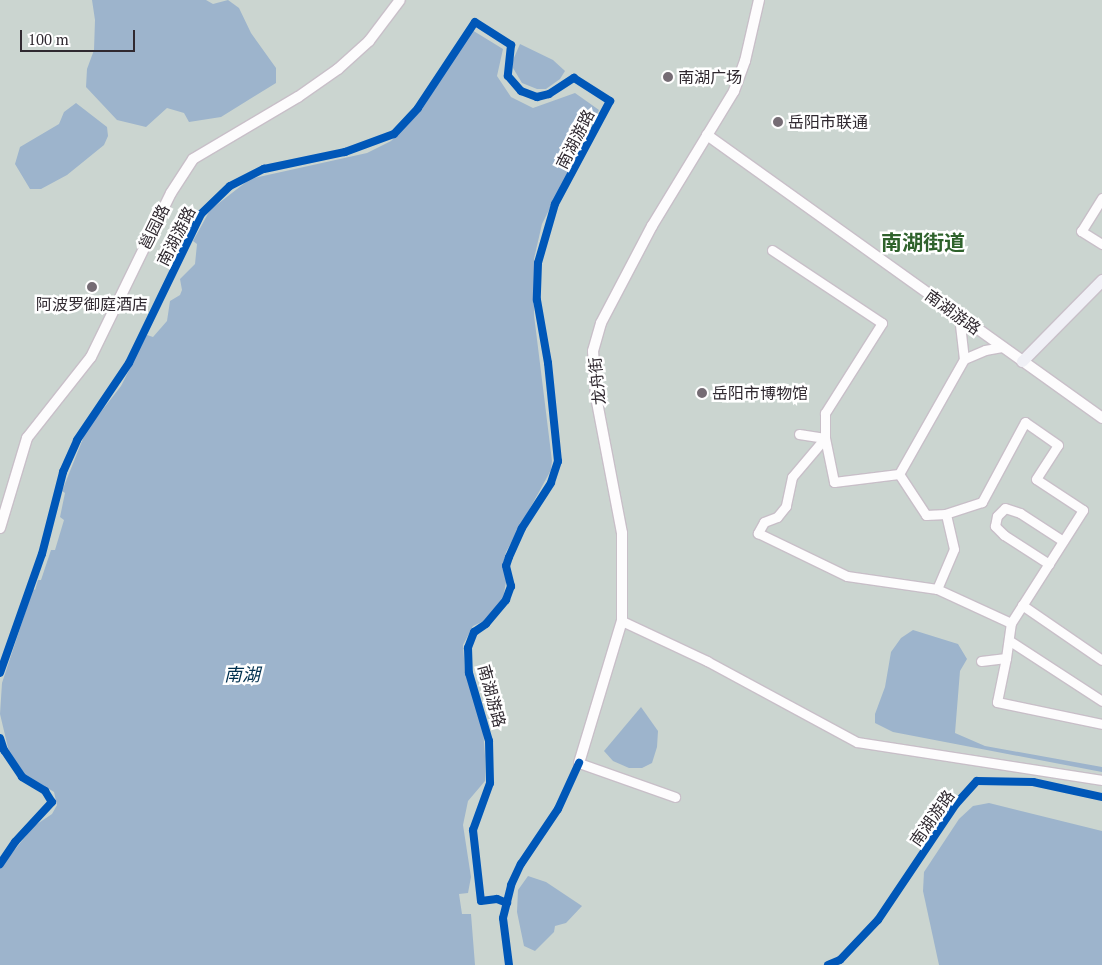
<!DOCTYPE html>
<meta charset="utf-8">
<style>
body{margin:0}
#map{position:relative;width:1102px;height:965px;overflow:hidden;background:#f4e8f3;font-family:"PT Serif","Noto Sans SC",serif}
div>[style]{position:absolute}
[style*='--x']{left:calc(var(--x)*1px);top:calc(var(--y)*1px);width:calc(var(--w)*1px);rotate:calc(var(--a)*1deg)}
.green>*{inset:0;background:#cbd5d0;transform-origin:0 0}
.water>*{inset:0;background:#9db4cc}
.roads{filter:drop-shadow(1px 0 #c8bfc8) drop-shadow(-1px 0 #c8bfc8) drop-shadow(0 1px #c8bfc8) drop-shadow(0 -1px #c8bfc8)}
.minor>*{height:9px;margin:-4.5px;padding:0 4.5px;transform-origin:4.5px;border-radius:4.5px;background:#fdfcfd}
.tertiary>*{height:10px;margin:-5px;padding:0 5px;transform-origin:5px;border-radius:5px;background:#fdfcfd}
.secondary>*{height:11px;margin:-5.5px;padding:0 5.5px;transform-origin:5.5px;border-radius:5.5px;background:#f0f0f6}
.cycleway>*{height:8px;margin:-4px;padding:0 4px;transform-origin:4px;border-radius:4px;background:#0057b8}
.dots>*{width:14px;height:14px;translate:-50% -50%;box-sizing:border-box;border:2px solid #fff;border-radius:50%}
span{translate:-50% -50%;white-space:nowrap;text-align:center;line-height:1.15;-webkit-text-stroke:5px #fff;paint-order:stroke}
.poi-label{font-size:16px;color:#302930}
.left{translate:0 -50%;text-align:left}
.street-label{font-size:16px;color:#302930}
.water-label{font-size:18px;color:#00304e;font-style:italic}
.district-label{font-size:21px;color:#2f622c;font-weight:700}
.scale{position:absolute;left:20px;top:30px;width:115px;height:22px;box-sizing:border-box;border:2px solid #302930;border-top:0;padding-left:6px;font-size:15px;line-height:18px;white-space:nowrap;color:#302930;-webkit-text-stroke:4px #fff;paint-order:stroke}
</style>
<div id="map">
<div class="green">
<i style="left:0;top:0;width:1102px;height:965px"></i>
</div>
<div class="water">
<i style="clip-path:polygon(92px 0,206px 0,213px 4px,228px 0,239px 8px,251px 33px,276px 68px,276px 83px,221px 117px,189px 122px,184px 113px,167px 108px,146px 127px,117px 120px,86px 87px,87px 69px,94px 50px,95px 20px)"></i>
<i style="clip-path:polygon(472px 30px,503px 49px,497px 76px,511px 97px,533px 108px,575px 93px,599px 110px,542px 224px,534px 259px,534px 315px,552px 461px,551px 470px,506px 552px,502px 567px,507px 577px,503px 598px,486px 620px,473px 626px,463px 645px,465px 672px,483px 728px,485px 756px,485px 781px,468px 801px,463px 825px,471px 877px,468px 893px,459px 894px,462px 914px,471px 914px,475px 965px,0 965px,0 868px,34px 826px,52px 814px,57px 805px,54px 792px,25px 774px,9px 752px,0 714px,2px 683px,33px 589px,35px 590px,38px 580px,41px 580px,51px 550px,55px 550px,64px 520px,60px 517px,65px 493px,62px 491px,86px 431px,121px 386px,147px 335px,153px 337px,167px 321px,170px 301px,180px 295px,182px 290px,180px 279px,195px 264px,197px 244px,193px 241px,210px 210px,250px 179px,367px 153px,391px 141px,421px 111px)"></i>
<i style="clip-path:polygon(520px 44px,553px 60px,565px 71px,560px 79px,546px 89px,537px 89px,522px 83px,513px 68px,513px 60px)"></i>
<i style="clip-path:polygon(76px 103px,107px 127px,108px 136px,104px 145px,67px 175px,41px 189px,30px 189px,15px 164px,20px 147px,59px 124px,64px 112px)"></i>
<i style="clip-path:polygon(913px 630px,958px 644px,967px 659px,960px 671px,955px 733px,985px 746px,1102px 767px,1102px 772px,893px 732px,875px 723px,875px 714px,885px 687px,891px 652px,901px 638px)"></i>
<i style="clip-path:polygon(641px 707px,658px 731px,657px 747px,652px 763px,642px 768px,629px 768px,613px 761px,604px 751px)"></i>
<i style="clip-path:polygon(989px 803px,1102px 831px,1102px 965px,939px 965px,923px 891px,924px 872px,959px 819px,973px 806px)"></i>
<i style="clip-path:polygon(528px 876px,546px 882px,582px 906px,566px 923px,555px 926px,554px 932px,535px 951px,524px 946px,517px 912px,518px 890px)"></i>
</div>
<div class="roads">
<div class="minor">
<i style="--x:1102;--y:198;--w:39;--a:122"></i>
<i style="--x:1081;--y:231;--w:25;--a:32"></i>
<i style="--x:772;--y:250;--w:132;--a:33.6"></i>
<i style="--x:882;--y:323;--w:107;--a:122.3"></i>
<i style="--x:825;--y:413;--w:25;--a:90"></i>
<i style="--x:825;--y:438;--w:45;--a:78.4"></i>
<i style="--x:834;--y:482;--w:65;--a:-7"></i>
<i style="--x:899;--y:474;--w:132;--a:-60.5"></i>
<i style="--x:959;--y:316;--w:43;--a:83.4"></i>
<i style="--x:964;--y:359;--w:23;--a:-23"></i>
<i style="--x:985;--y:350;--w:17;--a:-10"></i>
<i style="--x:799;--y:434;--w:26;--a:9"></i>
<i style="--x:825;--y:438;--w:51;--a:130.2"></i>
<i style="--x:792;--y:477;--w:30;--a:102"></i>
<i style="--x:786;--y:506;--w:14;--a:129"></i>
<i style="--x:777;--y:517;--w:14;--a:159"></i>
<i style="--x:764;--y:522;--w:13;--a:119"></i>
<i style="--x:758;--y:533;--w:99;--a:25.8"></i>
<i style="--x:847;--y:576;--w:91;--a:8.2"></i>
<i style="--x:937;--y:589;--w:81;--a:24.7"></i>
<i style="--x:1011;--y:623;--w:134;--a:-57.5"></i>
<i style="--x:1083;--y:510;--w:56;--a:-146.6"></i>
<i style="--x:1036;--y:479;--w:40;--a:-57.1"></i>
<i style="--x:1058;--y:445;--w:40;--a:-145.1"></i>
<i style="--x:1025;--y:422;--w:91;--a:118.3"></i>
<i style="--x:982;--y:502;--w:38;--a:162"></i>
<i style="--x:946;--y:514;--w:20;--a:177"></i>
<i style="--x:926;--y:515;--w:49;--a:-123.4"></i>
<i style="--x:1049;--y:564;--w:54;--a:-147.2"></i>
<i style="--x:1004;--y:535;--w:13;--a:-135"></i>
<i style="--x:995;--y:526;--w:10;--a:-79"></i>
<i style="--x:997;--y:516;--w:11;--a:-45"></i>
<i style="--x:1005;--y:508;--w:16;--a:18"></i>
<i style="--x:1020;--y:513;--w:51;--a:33.1"></i>
<i style="--x:937;--y:589;--w:43;--a:-67"></i>
<i style="--x:954;--y:549;--w:36;--a:-103"></i>
<i style="--x:1022;--y:605;--w:97;--a:34.5"></i>
<i style="--x:622;--y:621;--w:94;--a:25.2"></i>
<i style="--x:707;--y:661;--w:170;--a:28.4"></i>
<i style="--x:857;--y:742;--w:248;--a:8.8"></i>
<i style="--x:1010;--y:641;--w:110;--a:33.1"></i>
<i style="--x:1006;--y:658;--w:45;--a:101.6"></i>
<i style="--x:997;--y:702;--w:107;--a:11.8"></i>
<i style="--x:981;--y:661;--w:25;--a:-7"></i>
<i style="--x:1006;--y:658;--w:35;--a:-82"></i>
<i style="--x:579;--y:763;--w:102;--a:19.5"></i>
</div>
<div class="tertiary">
<i style="--x:707;--y:135;--w:486;--a:35.6"></i>
<i style="--x:0;--y:528;--w:94;--a:-73.3"></i>
<i style="--x:27;--y:438;--w:103;--a:-51.7"></i>
<i style="--x:91;--y:357;--w:182;--a:-64"></i>
<i style="--x:171;--y:193;--w:40;--a:-57.1"></i>
<i style="--x:193;--y:159;--w:122;--a:-30.6"></i>
<i style="--x:298;--y:97;--w:49;--a:-35"></i>
<i style="--x:338;--y:69;--w:42;--a:-42.1"></i>
<i style="--x:369;--y:41;--w:51;--a:-52.9"></i>
<i style="--x:579;--y:763;--w:148;--a:-73.2"></i>
<i style="--x:622;--y:621;--w:88;--a:-90"></i>
<i style="--x:622;--y:533;--w:138;--a:-100.8"></i>
<i style="--x:596;--y:397;--w:46;--a:-93.7"></i>
<i style="--x:593;--y:351;--w:29;--a:-74"></i>
<i style="--x:601;--y:323;--w:110;--a:-62.3"></i>
<i style="--x:652;--y:226;--w:158;--a:-58.7"></i>
<i style="--x:734;--y:91;--w:32;--a:-70"></i>
<i style="--x:745;--y:61;--w:63;--a:-77.1"></i>
</div>
<div class="secondary">
<i style="--x:1022;--y:361;--w:114;--a:-45.4"></i>
</div>
</div>
<div class="cycleway">
<i style="--x:0;--y:673;--w:126;--a:-70.6"></i>
<i style="--x:42;--y:554;--w:85;--a:-75.6"></i>
<i style="--x:63;--y:472;--w:35;--a:-66"></i>
<i style="--x:77;--y:440;--w:93;--a:-56"></i>
<i style="--x:129;--y:363;--w:165;--a:-64.2"></i>
<i style="--x:201;--y:214;--w:40;--a:-44"></i>
<i style="--x:230;--y:186;--w:38;--a:-27"></i>
<i style="--x:264;--y:169;--w:83;--a:-11.9"></i>
<i style="--x:345;--y:152;--w:52;--a:-20.2"></i>
<i style="--x:394;--y:134;--w:35;--a:-47"></i>
<i style="--x:418;--y:108;--w:103;--a:-56.5"></i>
<i style="--x:475;--y:22;--w:43;--a:32.6"></i>
<i style="--x:511;--y:45;--w:31;--a:96"></i>
<i style="--x:508;--y:76;--w:20;--a:49"></i>
<i style="--x:521;--y:91;--w:17;--a:21"></i>
<i style="--x:537;--y:97;--w:12;--a:-14"></i>
<i style="--x:549;--y:94;--w:30;--a:-33"></i>
<i style="--x:574;--y:78;--w:43;--a:32.6"></i>
<i style="--x:610;--y:101;--w:117;--a:118.1"></i>
<i style="--x:555;--y:204;--w:61;--a:106.1"></i>
<i style="--x:538;--y:263;--w:37;--a:92"></i>
<i style="--x:537;--y:300;--w:64;--a:80.1"></i>
<i style="--x:548;--y:363;--w:99;--a:84.2"></i>
<i style="--x:558;--y:461;--w:23;--a:108"></i>
<i style="--x:551;--y:483;--w:54;--a:122.8"></i>
<i style="--x:522;--y:528;--w:32;--a:114"></i>
<i style="--x:509;--y:557;--w:9;--a:108"></i>
<i style="--x:506;--y:566;--w:21;--a:76"></i>
<i style="--x:511;--y:586;--w:15;--a:110"></i>
<i style="--x:506;--y:600;--w:31;--a:130"></i>
<i style="--x:486;--y:624;--w:14;--a:146"></i>
<i style="--x:474;--y:632;--w:17;--a:111"></i>
<i style="--x:468;--y:648;--w:25;--a:88"></i>
<i style="--x:469;--y:673;--w:71;--a:73.6"></i>
<i style="--x:489;--y:741;--w:42;--a:88.6"></i>
<i style="--x:490;--y:783;--w:50;--a:109.9"></i>
<i style="--x:473;--y:830;--w:71;--a:83.6"></i>
<i style="--x:481;--y:901;--w:16;--a:-7"></i>
<i style="--x:497;--y:899;--w:11;--a:22"></i>
<i style="--x:0;--y:738;--w:13;--a:72"></i>
<i style="--x:4;--y:750;--w:32;--a:56"></i>
<i style="--x:22;--y:777;--w:27;--a:31"></i>
<i style="--x:45;--y:791;--w:13;--a:58"></i>
<i style="--x:52;--y:802;--w:54;--a:132.8"></i>
<i style="--x:15;--y:842;--w:27;--a:124"></i>
<i style="--x:509;--y:965;--w:47;--a:-97.3"></i>
<i style="--x:503;--y:918;--w:34;--a:-76"></i>
<i style="--x:511;--y:885;--w:23;--a:-65"></i>
<i style="--x:521;--y:864;--w:66;--a:-56.1"></i>
<i style="--x:558;--y:809;--w:51;--a:-65.5"></i>
<i style="--x:828;--y:965;--w:13;--a:-23"></i>
<i style="--x:840;--y:960;--w:55;--a:-46.5"></i>
<i style="--x:878;--y:920;--w:140;--a:-56.1"></i>
<i style="--x:956;--y:804;--w:31;--a:-48"></i>
<i style="--x:977;--y:781;--w:56;--a:1"></i>
<i style="--x:1033;--y:782;--w:71;--a:12.3"></i>
</div>
<div class="dots">
<i style="left:668px;top:77px;background:#756c74"></i>
<i style="left:778px;top:122px;background:#756c74"></i>
<i style="left:92px;top:287px;background:#756c74"></i>
<i style="left:702px;top:393px;background:#756c74"></i>
</div>
<div class="poi-label">
<span class="left" style="left:678px;top:77px">南湖广场</span>
<span class="left" style="left:788px;top:122px">岳阳市联通</span>
<span style="left:92px;top:304px">阿波罗御庭酒店</span>
<span class="left" style="left:712px;top:393px">岳阳市博物馆</span>
</div>
<div class="street-label">
<span style="left:575px;top:139px;rotate:-63deg">南湖游路</span>
<span style="left:154px;top:227px;rotate:-64deg">邕园路</span>
<span style="left:176px;top:236px;rotate:-63deg">南湖游路</span>
<span style="left:953px;top:312px;rotate:36deg">南湖游路</span>
<span style="left:597px;top:381px;rotate:-96deg">龙舟街</span>
<span style="left:492px;top:696px;rotate:75deg">南湖游路</span>
<span style="left:932px;top:818px;rotate:-55deg">南湖游路</span>
</div>
<div class="water-label">
<span style="left:242px;top:674px">南湖</span>
</div>
<div class="district-label">
<span style="left:923px;top:242px">南湖街道</span>
</div>
<div class="scale">100 m</div>
</div>
